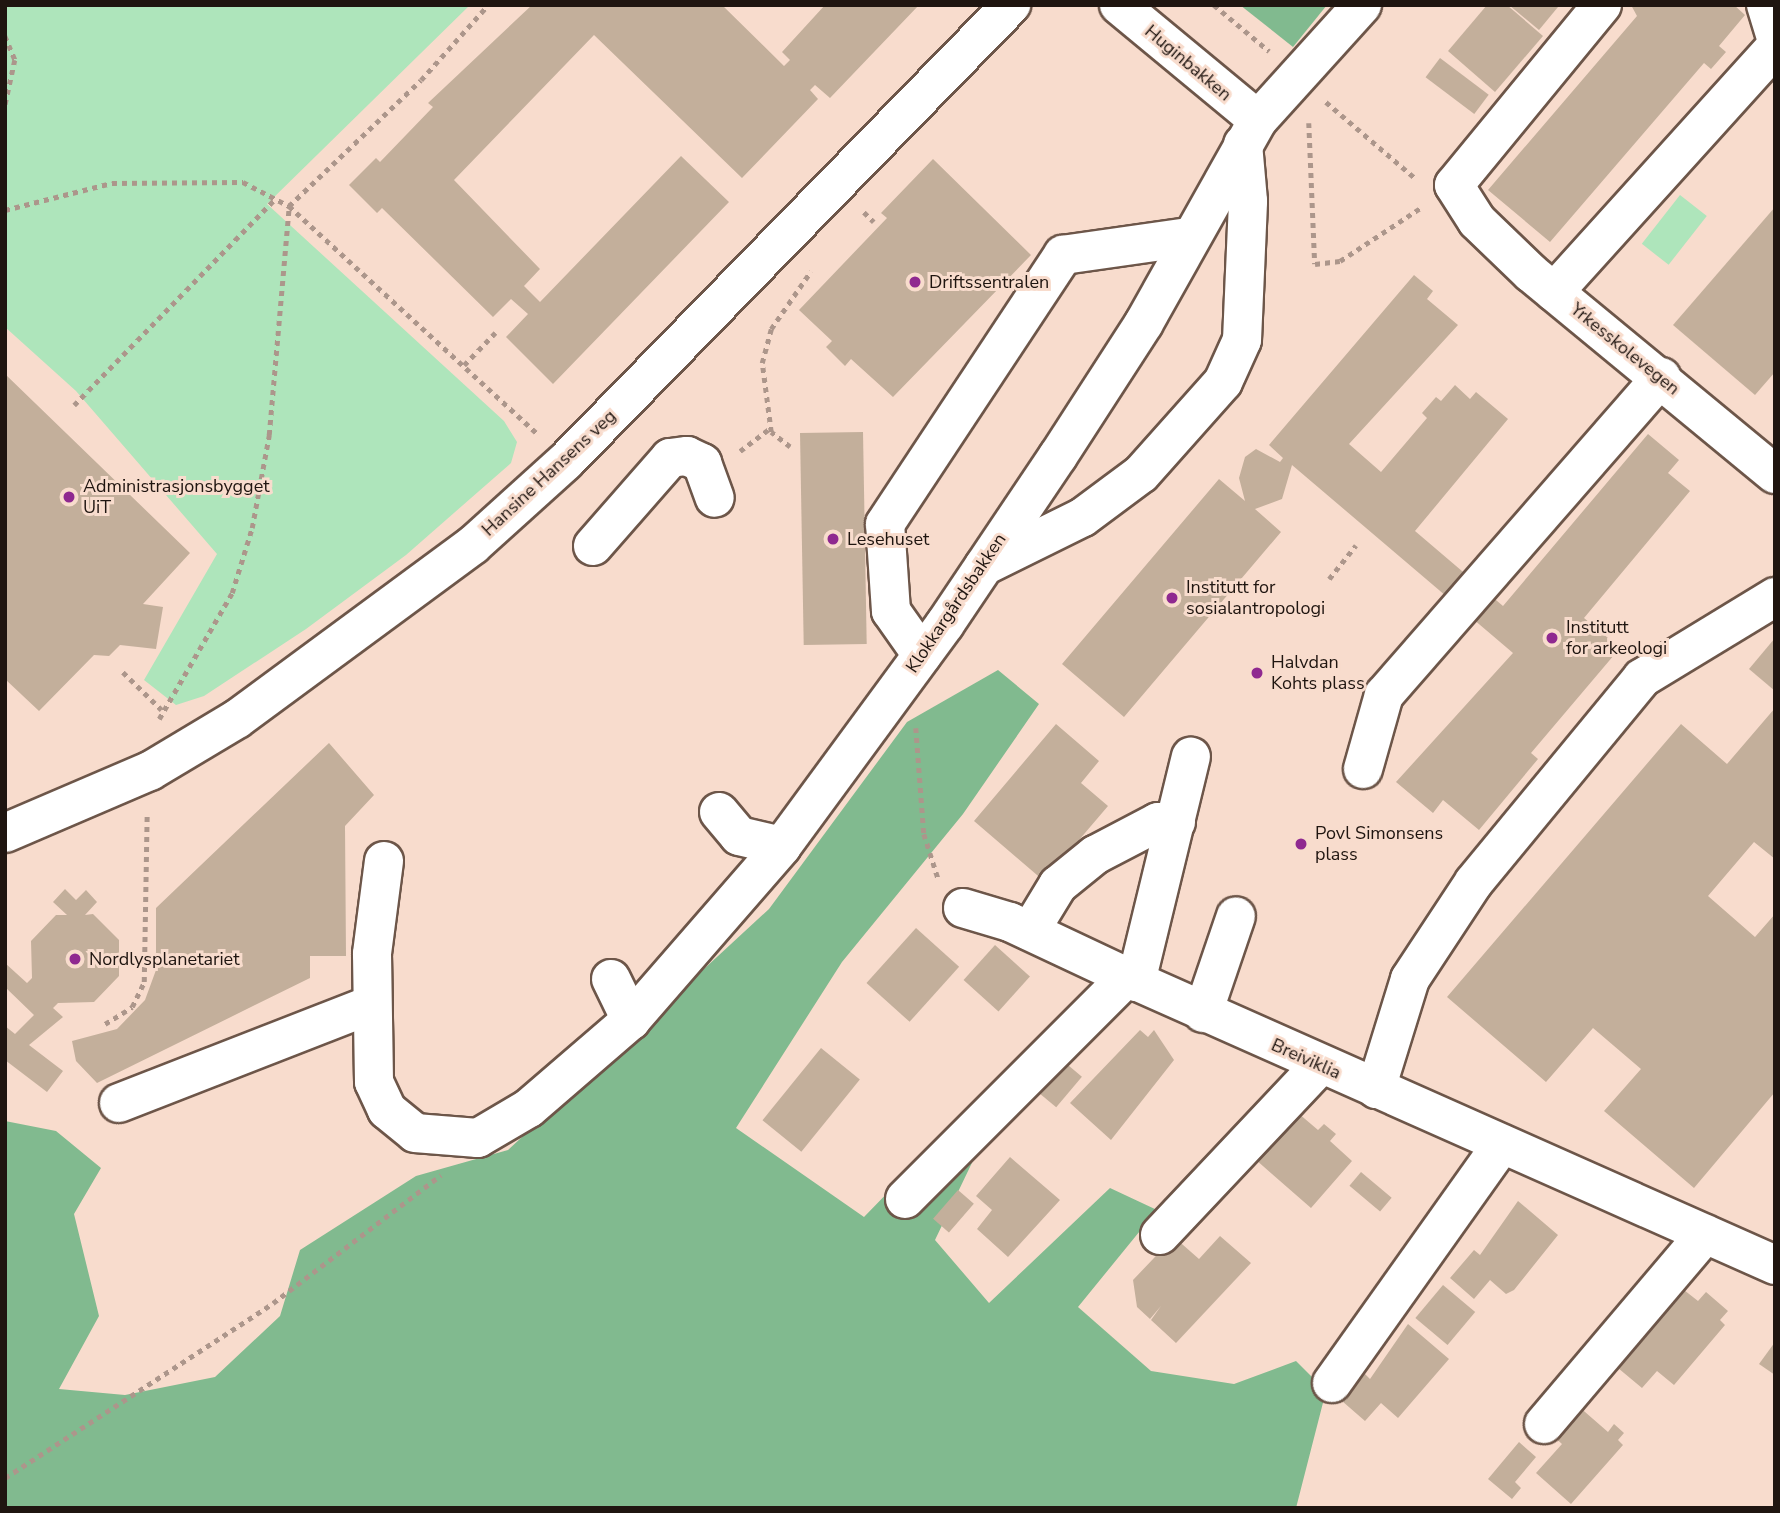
<!DOCTYPE html>
<meta charset="utf-8">
<style>
body{margin:0}
#map{position:relative;width:1780px;height:1513px;overflow:hidden;background:#f8dccd;font-family:"Nunito Sans",sans-serif}
div>[style]{position:absolute}
[style*='--x']{left:calc(var(--x)*1px);top:calc(var(--y)*1px);width:calc(var(--w)*1px);rotate:calc(var(--a)*1deg)}
.green>*{inset:0;background:#aee5bb;transform-origin:0 0}
.forest>*{inset:0;background:#81ba8f}
.building>*{inset:0;background:#c3af9b;transform-origin:0 0}
.path>*{height:4.5px;margin-top:-2.25px;transform-origin:0;background:repeating-linear-gradient(90deg,#ac968b 0 5px,transparent 0 10px)}
.roads{filter:drop-shadow(2px 0 #6d5649) drop-shadow(-2px 0 #6d5649) drop-shadow(0 2px #6d5649) drop-shadow(0 -2px #6d5649)}
.minor>*{height:38px;margin:-19px;padding:0 19px;transform-origin:19px;border-radius:19px;background:#fff}
.dots>*{width:19px;height:19px;translate:-50% -50%;box-sizing:border-box;border:4px solid #f8dccd;border-radius:50%}
span{translate:-50% -50%;white-space:nowrap;text-align:center;line-height:1.15;-webkit-text-stroke:6px #f8dccd;paint-order:stroke}
.street-label{font-size:18px;color:#1f1510}
.poi-label{font-size:18px;color:#1f1510}
.left{translate:0 -50%;text-align:left}
.frame{position:absolute;inset:0;border:7px solid #1f1510;pointer-events:none}
</style>
<div id="map">
<div class="green">
<i style="clip-path:polygon(5px 5px,470px 5px,267px 204px,504px 421px,517px 442px,511px 463px,406px 555px,306px 629px,204px 696px,176px 705px,144px 680px,217px 554px,76px 391px,5px 327px)"></i>
<i style="left:1680px;top:195px;width:34px;height:62px;rotate:38deg"></i>
</div>
<div class="forest">
<i style="clip-path:polygon(1240px 5px,1327px 5px,1293px 47px)"></i>
<i style="clip-path:polygon(998px 670px,1039px 704px,963px 814px,842px 962px,736px 1128px,864px 1217px,933px 1146px,980px 1146px,935px 1240px,989px 1303px,1110px 1188px,1157px 1210px,1078px 1307px,1151px 1371px,1234px 1384px,1296px 1361px,1326px 1391px,1296px 1508px,5px 1508px,5px 1121px,56px 1131px,101px 1168px,74px 1214px,99px 1316px,59px 1389px,125px 1395px,215px 1377px,280px 1316px,300px 1250px,416px 1176px,508px 1150px,769px 909px,907px 722px)"></i>
</div>
<div class="building">
<i style="clip-path:polygon(532px 5px,722px 5px,784px 66px,790px 60px,782px 52px,825px 5px,919px 5px,830px 98px,815px 85px,810px 90px,818px 99px,742px 178px,594px 35px,454px 180px,540px 269px,524px 286px,540px 302px,681px 156px,729px 202px,553px 384px,506px 337px,528px 314px,511px 299px,493px 317px,382px 208px,377px 213px,349px 185px,376px 158px,380px 162px,433px 107px,428px 103px)"></i>
<i style="clip-path:polygon(1487px 5px,1507px 5px,1543px 36px,1495px 92px,1448px 51px)"></i>
<i style="clip-path:polygon(1509px 5px,1556px 5px,1558px 7px,1539px 30px)"></i>
<i style="clip-path:polygon(1631px 5px,1734px 5px,1745px 15px,1719px 46px,1726px 52px,1711px 69px,1704px 63px,1550px 242px,1488px 190px,1637px 16px)"></i>
<i style="left:1440px;top:58px;width:61px;height:24px;rotate:37deg"></i>
<i style="clip-path:polygon(933px 159px,1031px 255px,893px 397px,851px 359px,845px 366px,826px 347px,832px 341px,799px 310px,887px 218px,881px 213px)"></i>
<i style="clip-path:polygon(1775px 207px,1775px 372px,1755px 395px,1673px 325px)"></i>
<i style="clip-path:polygon(1414px 275px,1433px 291px,1427px 299px,1458px 325px,1349px 444px,1381px 472px,1427px 418px,1422px 413px,1436px 397px,1441px 401px,1455px 385px,1470px 399px,1476px 392px,1508px 419px,1415px 531px,1503px 606px,1648px 434px,1679px 460px,1668px 473px,1690px 491px,1584px 618px,1620px 648px,1531px 753px,1538px 759px,1479px 830px,1443px 800px,1433px 813px,1396px 782px,1513px 653px,1292px 465px,1282px 499px,1255px 509px,1281px 532px,1124px 717px,1062px 664px,1219px 479px,1245px 501px,1239px 478px,1245px 457px,1256px 449px,1280px 462px,1283px 458px,1269px 445px)"></i>
<i style="clip-path:polygon(5px 374px,190px 553px,143px 604px,163px 607px,156px 649px,120px 645px,109px 656px,94px 655px,39px 711px,5px 679px)"></i>
<i style="left:863px;top:432px;width:212px;height:63px;rotate:89deg"></i>
<i style="clip-path:polygon(1775px 638px,1775px 691px,1749px 669px)"></i>
<i style="clip-path:polygon(1775px 708px,1775px 859px,1754px 842px,1708px 896px,1755px 937px,1775px 914px,1775px 1092px,1694px 1188px,1604px 1111px,1641px 1069px,1593px 1028px,1546px 1082px,1447px 997px,1681px 724px,1727px 764px)"></i>
<i style="clip-path:polygon(1056px 724px,1099px 761px,1081px 783px,1108px 806px,1044px 881px,974px 821px)"></i>
<i style="clip-path:polygon(329px 743px,374px 795px,345px 826px,346px 956px,310px 956px,310px 978px,97px 1083px,76px 1061px,72px 1041px,117px 1029px,145px 1000px,156px 970px,156px 908px)"></i>
<i style="clip-path:polygon(65px 889px,76px 900px,86px 890px,97px 902px,85px 915px,93px 914px,119px 940px,119px 976px,94px 1002px,58px 1003px,53px 1008px,63px 1017px,29px 1045px,63px 1071px,47px 1092px,5px 1060px,5px 1026px,15px 1034px,34px 1015px,5px 987px,5px 963px,27px 983px,32px 978px,31px 941px,56px 915px,67px 915px,53px 902px)"></i>
<i style="left:916px;top:928px;width:58px;height:74px;rotate:42deg"></i>
<i style="left:995px;top:945px;width:47px;height:47px;rotate:42deg"></i>
<i style="clip-path:polygon(1140px 1030px,1148px 1037px,1154px 1030px,1174px 1060px,1111px 1140px,1070px 1103px)"></i>
<i style="left:821px;top:1048px;width:50px;height:93px;rotate:39deg"></i>
<i style="left:1062px;top:1060px;width:26px;height:40px;rotate:40deg"></i>
<i style="clip-path:polygon(1298px 1113px,1318px 1130px,1324px 1124px,1336px 1134px,1330px 1141px,1352px 1161px,1311px 1208px,1255px 1159px)"></i>
<i style="clip-path:polygon(1010px 1157px,1060px 1200px,1008px 1257px,977px 1229px,992px 1210px,976px 1196px)"></i>
<i style="left:1361px;top:1172px;width:40px;height:18px;rotate:40deg"></i>
<i style="left:958px;top:1190px;width:21px;height:38px;rotate:41deg"></i>
<i style="clip-path:polygon(1518px 1201px,1558px 1235px,1514px 1290px,1506px 1294px,1490px 1280px,1474px 1299px,1450px 1278px,1474px 1250px,1480px 1255px)"></i>
<i style="clip-path:polygon(1220px 1236px,1251px 1263px,1176px 1343px,1151px 1320px,1161px 1306px,1150px 1319px,1137px 1307px,1133px 1280px,1174px 1237px,1199px 1259px)"></i>
<i style="left:1443px;top:1285px;width:42px;height:43px;rotate:40deg"></i>
<i style="clip-path:polygon(1684px 1290px,1698px 1301px,1706px 1292px,1728px 1311px,1720px 1320px,1725px 1325px,1674px 1385px,1657px 1371px,1642px 1388px,1618px 1368px)"></i>
<i style="clip-path:polygon(1408px 1324px,1449px 1359px,1398px 1418px,1381px 1403px,1365px 1421px,1342px 1401px,1365px 1374px,1370px 1379px)"></i>
<i style="clip-path:polygon(1775px 1342px,1775px 1375px,1759px 1364px)"></i>
<i style="clip-path:polygon(1577px 1405px,1608px 1432px,1614px 1424px,1624px 1433px,1618px 1440px,1623px 1445px,1571px 1504px,1536px 1473px,1562px 1444px,1551px 1434px)"></i>
<i style="clip-path:polygon(1519px 1442px,1536px 1457px,1515px 1482px,1521px 1488px,1512px 1499px,1488px 1479px)"></i>
</div>
<div class="path">
<i style="--x:1214;--y:5;--w:72;--a:39.9"></i>
<i style="--x:5;--y:36;--w:26;--a:67"></i>
<i style="--x:15;--y:60;--w:47;--a:102.3"></i>
<i style="--x:1326;--y:102;--w:117;--a:40.5"></i>
<i style="--x:1309;--y:123;--w:141;--a:87.6"></i>
<i style="--x:1315;--y:264;--w:25;--a:-7"></i>
<i style="--x:1340;--y:261;--w:98;--a:-33.4"></i>
<i style="--x:5;--y:210;--w:110;--a:-14.2"></i>
<i style="--x:112;--y:183;--w:131;--a:-0.4"></i>
<i style="--x:243;--y:182;--w:52;--a:27.6"></i>
<i style="--x:289;--y:206;--w:338;--a:42.5"></i>
<i style="--x:864;--y:212;--w:14;--a:45"></i>
<i style="--x:464;--y:365;--w:45;--a:-45.9"></i>
<i style="--x:74;--y:405;--w:288;--a:-45.7"></i>
<i style="--x:790;--y:447;--w:24;--a:-142"></i>
<i style="--x:771;--y:432;--w:70;--a:-97.4"></i>
<i style="--x:762;--y:363;--w:35;--a:-75"></i>
<i style="--x:771;--y:329;--w:70;--a:-55.4"></i>
<i style="--x:740;--y:451;--w:38;--a:-37"></i>
<i style="--x:1329;--y:579;--w:43;--a:-51.5"></i>
<i style="--x:123;--y:672;--w:54;--a:44.3"></i>
<i style="--x:159;--y:719;--w:146;--a:-59.9"></i>
<i style="--x:232;--y:593;--w:68;--a:-72.9"></i>
<i style="--x:252;--y:528;--w:95;--a:-79.6"></i>
<i style="--x:269;--y:435;--w:230;--a:-85"></i>
<i style="--x:289;--y:206;--w:182;--a:-43.7"></i>
<i style="--x:421;--y:80;--w:101;--a:-48.2"></i>
<i style="--x:916;--y:728;--w:106;--a:85.7"></i>
<i style="--x:924;--y:834;--w:46;--a:72.3"></i>
<i style="--x:105;--y:1024;--w:32;--a:-32"></i>
<i style="--x:132;--y:1007;--w:28;--a:-64"></i>
<i style="--x:144;--y:982;--w:169;--a:-89"></i>
<i style="--x:5;--y:1478;--w:320;--a:-33.1"></i>
<i style="--x:273;--y:1303;--w:211;--a:-37.3"></i>
</div>
<div class="roads">
<div class="minor">
<i style="--x:1119;--y:5;--w:180;--a:39.6"></i>
<i style="--x:1602;--y:5;--w:233;--a:129.4"></i>
<i style="--x:1454;--y:185;--w:43;--a:57.4"></i>
<i style="--x:1477;--y:221;--w:75;--a:43.9"></i>
<i style="--x:1531;--y:273;--w:316;--a:39.5"></i>
<i style="--x:1766;--y:5;--w:31;--a:73"></i>
<i style="--x:1554;--y:292;--w:330;--a:-47.9"></i>
<i style="--x:593;--y:546;--w:117;--a:-48.8"></i>
<i style="--x:670;--y:458;--w:17;--a:-7"></i>
<i style="--x:687;--y:456;--w:17;--a:25"></i>
<i style="--x:702;--y:463;--w:37;--a:70"></i>
<i style="--x:984;--y:566;--w:110;--a:-26.3"></i>
<i style="--x:1083;--y:517;--w:72;--a:-36.6"></i>
<i style="--x:1141;--y:474;--w:123;--a:-48.3"></i>
<i style="--x:1223;--y:382;--w:46;--a:-65.7"></i>
<i style="--x:1242;--y:340;--w:139;--a:-87.5"></i>
<i style="--x:1248;--y:201;--w:57;--a:-95"></i>
<i style="--x:922;--y:655;--w:54;--a:-125.2"></i>
<i style="--x:891;--y:611;--w:87;--a:-93.9"></i>
<i style="--x:885;--y:524;--w:323;--a:-56.5"></i>
<i style="--x:1063;--y:255;--w:127;--a:-8.1"></i>
<i style="--x:1363;--y:769;--w:77;--a:-74.2"></i>
<i style="--x:1384;--y:695;--w:422;--a:-48.9"></i>
<i style="--x:719;--y:812;--w:31;--a:50"></i>
<i style="--x:739;--y:836;--w:44;--a:13.1"></i>
<i style="--x:5;--y:833;--w:158;--a:-23.2"></i>
<i style="--x:150;--y:771;--w:101;--a:-30.9"></i>
<i style="--x:237;--y:719;--w:293;--a:-36.4"></i>
<i style="--x:473;--y:545;--w:124;--a:-42.1"></i>
<i style="--x:565;--y:462;--w:639;--a:-45.7"></i>
<i style="--x:384;--y:861;--w:94;--a:97.4"></i>
<i style="--x:372;--y:954;--w:128;--a:89.1"></i>
<i style="--x:374;--y:1082;--w:31;--a:65"></i>
<i style="--x:387;--y:1110;--w:36;--a:39"></i>
<i style="--x:415;--y:1133;--w:63;--a:4.5"></i>
<i style="--x:478;--y:1138;--w:59;--a:-30.5"></i>
<i style="--x:529;--y:1108;--w:135;--a:-40.8"></i>
<i style="--x:631;--y:1020;--w:230;--a:-49"></i>
<i style="--x:782;--y:846;--w:275;--a:-53.7"></i>
<i style="--x:945;--y:624;--w:202;--a:-56.1"></i>
<i style="--x:1058;--y:456;--w:158;--a:-57.1"></i>
<i style="--x:1144;--y:323;--w:233;--a:-60.7"></i>
<i style="--x:1258;--y:120;--w:155;--a:-47.9"></i>
<i style="--x:963;--y:908;--w:49;--a:16.6"></i>
<i style="--x:1010;--y:922;--w:129;--a:25.2"></i>
<i style="--x:1030;--y:931;--w:54;--a:-58.7"></i>
<i style="--x:1058;--y:885;--w:48;--a:-39"></i>
<i style="--x:1095;--y:855;--w:71;--a:-27.6"></i>
<i style="--x:1158;--y:822;--w:18;--a:0"></i>
<i style="--x:611;--y:979;--w:46;--a:64"></i>
<i style="--x:1136;--y:982;--w:232;--a:-76.3"></i>
<i style="--x:1203;--y:1013;--w:102;--a:-71.2"></i>
<i style="--x:1376;--y:1089;--w:115;--a:-72.8"></i>
<i style="--x:1410;--y:979;--w:116;--a:-56.6"></i>
<i style="--x:1474;--y:882;--w:264;--a:-50.5"></i>
<i style="--x:1642;--y:678;--w:156;--a:-31.3"></i>
<i style="--x:119;--y:1103;--w:269;--a:-21.3"></i>
<i style="--x:905;--y:1199;--w:314;--a:-45"></i>
<i style="--x:1127;--y:977;--w:709;--a:23.96"></i>
<i style="--x:1160;--y:1235;--w:233;--a:-46.7"></i>
<i style="--x:1332;--y:1383;--w:293;--a:-54.6"></i>
<i style="--x:1544;--y:1424;--w:249;--a:-49.7"></i>
</div>
</div>
<div class="dots">
<i style="left:915px;top:282px;background:#8f2990"></i>
<i style="left:69px;top:497px;background:#8f2990"></i>
<i style="left:833px;top:539px;background:#8f2990"></i>
<i style="left:1172px;top:598px;background:#8f2990"></i>
<i style="left:1552px;top:638px;background:#8f2990"></i>
<i style="left:1257px;top:673px;background:#8f2990"></i>
<i style="left:1301px;top:844px;background:#8f2990"></i>
<i style="left:75px;top:959px;background:#8f2990"></i>
</div>
<div class="street-label">
<span style="left:1188px;top:63px;rotate:40deg">Huginbakken</span>
<span style="left:1625px;top:349px;rotate:39deg">Yrkesskolevegen</span>
<span style="left:549px;top:473px;rotate:-43deg">Hansine Hansens veg</span>
<span style="left:956px;top:603px;rotate:-56deg">Klokkargårdsbakken</span>
<span style="left:1306px;top:1059px;rotate:24deg">Breiviklia</span>
</div>
<div class="poi-label">
<span class="left" style="left:929px;top:282px">Driftssentralen</span>
<span class="left" style="left:83px;top:497px">Administrasjonsbygget<br>UiT</span>
<span class="left" style="left:847px;top:539px">Lesehuset</span>
<span class="left" style="left:1186px;top:598px">Institutt for<br>sosialantropologi</span>
<span class="left" style="left:1566px;top:638px">Institutt<br>for arkeologi</span>
<span class="left" style="left:1271px;top:673px">Halvdan<br>Kohts plass</span>
<span class="left" style="left:1315px;top:844px">Povl Simonsens<br>plass</span>
<span class="left" style="left:89px;top:959px">Nordlysplanetariet</span>
</div>
<div class="frame"></div>
</div>
